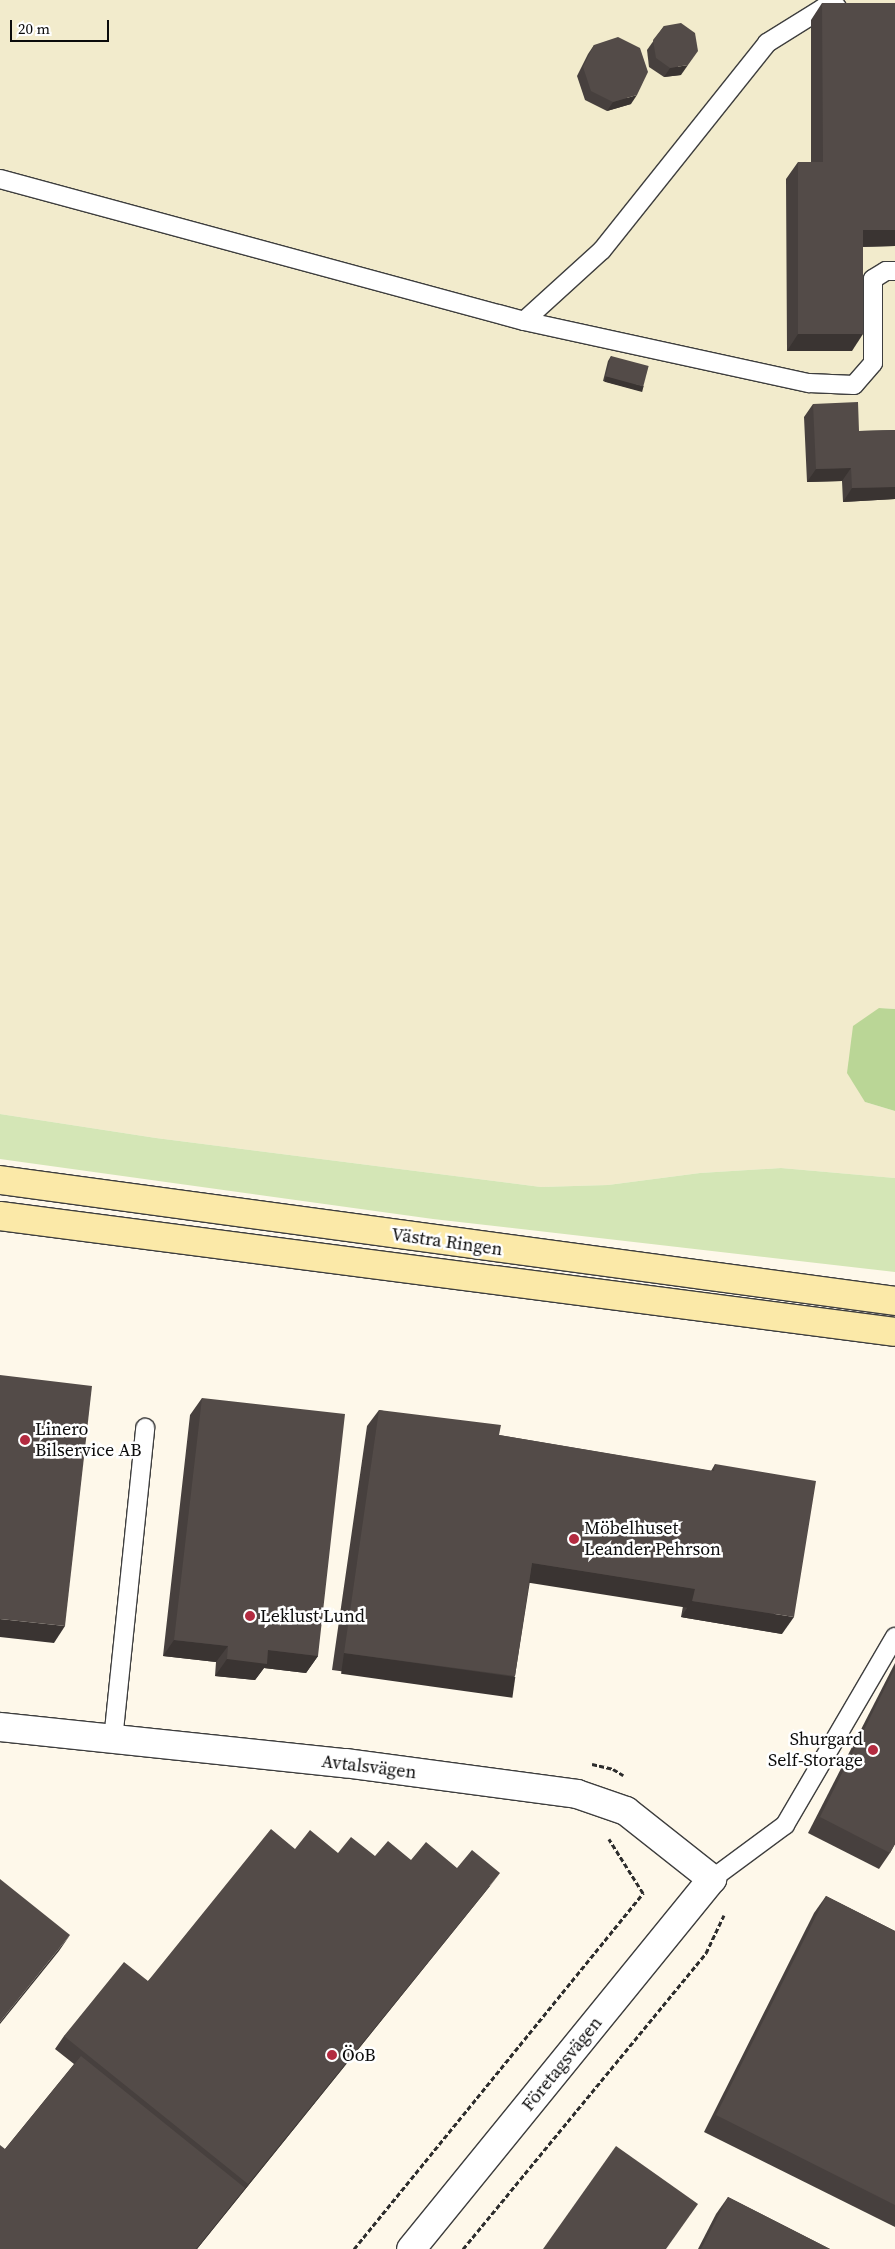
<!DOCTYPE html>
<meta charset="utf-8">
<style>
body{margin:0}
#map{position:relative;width:895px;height:2249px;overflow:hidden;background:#fef8ea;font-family:"Source Serif 4",serif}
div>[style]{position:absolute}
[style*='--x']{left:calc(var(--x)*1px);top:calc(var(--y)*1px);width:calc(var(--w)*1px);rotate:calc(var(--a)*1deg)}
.farmland>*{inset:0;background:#f2ebcc}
.green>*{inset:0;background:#d4e6b6}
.forest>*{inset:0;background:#bad696}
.path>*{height:3px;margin-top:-1.5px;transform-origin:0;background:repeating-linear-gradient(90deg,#2d2d2d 0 5px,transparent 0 7.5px)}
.roads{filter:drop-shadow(1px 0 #3e3e3e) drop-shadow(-1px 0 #3e3e3e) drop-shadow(0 1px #3e3e3e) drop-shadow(0 -1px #3e3e3e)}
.lane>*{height:18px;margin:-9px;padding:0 9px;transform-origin:9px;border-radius:9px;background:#fff}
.street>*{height:28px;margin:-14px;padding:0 14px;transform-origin:14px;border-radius:14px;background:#fff}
.secondary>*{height:28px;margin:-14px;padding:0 14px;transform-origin:14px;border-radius:14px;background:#fbe9a8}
.wall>*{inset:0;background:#47403e}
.shaded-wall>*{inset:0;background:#3a3432;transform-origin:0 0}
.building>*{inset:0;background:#534b48;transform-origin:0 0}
.dots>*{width:14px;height:14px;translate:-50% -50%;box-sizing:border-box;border:2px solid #fff;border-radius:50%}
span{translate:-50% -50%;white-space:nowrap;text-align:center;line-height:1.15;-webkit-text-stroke:5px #fff;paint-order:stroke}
.street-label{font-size:18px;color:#0b0b0b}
.poi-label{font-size:18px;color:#0b0b0b}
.left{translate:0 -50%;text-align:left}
.right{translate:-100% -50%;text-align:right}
.scale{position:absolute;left:10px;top:20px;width:99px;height:22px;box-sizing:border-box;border:2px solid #0b0b0b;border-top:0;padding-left:6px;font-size:15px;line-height:18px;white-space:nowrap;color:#0b0b0b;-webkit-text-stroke:4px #fff;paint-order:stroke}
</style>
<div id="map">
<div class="farmland">
<i style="clip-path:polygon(0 0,895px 0,895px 1009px,879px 1008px,865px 1102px,895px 1111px,895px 1178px,781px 1168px,700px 1173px,608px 1185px,541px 1187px,156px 1138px,0 1114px)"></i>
</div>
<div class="green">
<i style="clip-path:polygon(0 1114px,156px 1138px,541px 1187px,608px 1185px,700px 1173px,781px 1168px,895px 1178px,895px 1272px,433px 1219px,0 1159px)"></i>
</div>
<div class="forest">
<i style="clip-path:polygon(879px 1008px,895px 1009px,895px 1111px,865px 1102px,847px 1073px,853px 1026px)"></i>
</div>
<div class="path">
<i style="--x:592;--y:1764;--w:22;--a:13"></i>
<i style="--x:613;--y:1769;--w:12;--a:31"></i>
<i style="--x:354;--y:2249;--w:459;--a:-50.9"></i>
<i style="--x:643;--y:1893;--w:64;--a:-122.2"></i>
<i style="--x:463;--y:2249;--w:383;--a:-50.6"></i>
<i style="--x:706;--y:1953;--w:42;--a:-64.7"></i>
</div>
<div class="roads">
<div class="lane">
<i style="--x:0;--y:179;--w:543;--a:15.16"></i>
<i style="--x:524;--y:321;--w:105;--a:-42.3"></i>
<i style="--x:602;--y:250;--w:265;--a:-51.4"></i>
<i style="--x:767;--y:43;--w:66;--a:-32"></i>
<i style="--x:823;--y:8;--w:14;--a:-4"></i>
<i style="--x:524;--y:321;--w:292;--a:12.3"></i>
<i style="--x:809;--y:383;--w:45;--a:2.5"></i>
<i style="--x:854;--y:385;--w:29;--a:-49"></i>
<i style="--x:873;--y:363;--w:84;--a:-90"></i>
<i style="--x:873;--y:279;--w:15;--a:-32"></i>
<i style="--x:886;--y:271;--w:9;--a:0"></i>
<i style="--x:113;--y:1740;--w:314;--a:-84.1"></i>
<i style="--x:712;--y:1879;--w:91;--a:-36.5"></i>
<i style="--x:785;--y:1825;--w:218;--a:-59.7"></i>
</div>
<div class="street">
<i style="--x:0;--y:1727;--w:347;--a:6"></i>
<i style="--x:345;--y:1763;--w:234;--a:7.6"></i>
<i style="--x:577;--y:1794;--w:52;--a:19.1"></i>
<i style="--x:626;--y:1811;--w:110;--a:38.3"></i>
<i style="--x:712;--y:1879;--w:477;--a:129.1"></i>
</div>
<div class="secondary">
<i style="--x:0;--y:1180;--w:903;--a:7.7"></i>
<i style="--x:0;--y:1216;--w:902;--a:7.38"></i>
</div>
</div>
<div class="wall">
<i style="clip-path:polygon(822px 3px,895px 246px,863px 247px,852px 351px,787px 351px,786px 179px,798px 162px,811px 162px,811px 20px)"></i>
<i style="clip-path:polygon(664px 26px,681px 75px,664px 77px,649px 67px,647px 50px)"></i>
<i style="clip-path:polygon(594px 45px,631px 104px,607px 111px,585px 100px,577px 76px,588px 54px)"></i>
<i style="clip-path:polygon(611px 356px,641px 391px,603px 381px,608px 361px)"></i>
<i style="clip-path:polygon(813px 404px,859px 431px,895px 430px,895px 499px,843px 502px,842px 481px,807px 482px,804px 417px)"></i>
<i style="clip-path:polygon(202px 1398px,318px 1656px,306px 1673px,264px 1668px,255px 1680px,215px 1676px,216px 1662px,163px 1656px,190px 1415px)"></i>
<i style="clip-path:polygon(379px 1410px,499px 1435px,711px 1471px,715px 1464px,782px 1634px,681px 1617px,683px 1606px,530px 1581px,515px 1676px,503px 1693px,332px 1670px,367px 1426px)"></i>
<i style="clip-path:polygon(895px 1663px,895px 1844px,890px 1853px,879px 1869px,808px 1833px)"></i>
<i style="clip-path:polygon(295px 1849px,411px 1860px,490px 1886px,197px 2249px,0 2249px,5px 2149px,74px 2064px,55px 2049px,64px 2036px,148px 1981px)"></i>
<i style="clip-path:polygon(826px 1896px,895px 1931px,895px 2227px,704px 2132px,814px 1913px)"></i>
<i style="clip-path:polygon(728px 2197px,830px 2249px,698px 2249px,716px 2214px)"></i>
</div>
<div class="shaded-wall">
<i style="clip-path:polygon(688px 65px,681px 75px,664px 77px,670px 68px)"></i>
<i style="clip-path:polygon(637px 95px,631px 104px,607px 111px,613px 102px)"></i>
<i style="clip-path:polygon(863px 230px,895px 230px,895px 246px,852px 247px)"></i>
<i style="clip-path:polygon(798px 334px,863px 334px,852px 351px,787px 351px)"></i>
<i style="left:606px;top:376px;width:39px;height:6px;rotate:15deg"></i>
<i style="clip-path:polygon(851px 468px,842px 481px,807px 482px,816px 469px)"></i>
<i style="clip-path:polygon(895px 487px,895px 499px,843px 502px,852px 488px)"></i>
<i style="left:532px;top:1563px;width:165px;height:20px;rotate:9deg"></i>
<i style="clip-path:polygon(692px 1601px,794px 1617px,782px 1634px,681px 1617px)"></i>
<i style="clip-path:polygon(0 1619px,65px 1626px,54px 1643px,0 1637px)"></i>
<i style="clip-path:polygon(174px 1640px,228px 1646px,216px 1662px,163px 1656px)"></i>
<i style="clip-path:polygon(268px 1650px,318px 1656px,306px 1673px,264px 1668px,255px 1680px,215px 1676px,227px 1659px)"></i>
<i style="left:344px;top:1653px;width:173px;height:21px;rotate:8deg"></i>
<i style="clip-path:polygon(500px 1873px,490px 1886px,197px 2249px,196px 2249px)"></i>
<i style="clip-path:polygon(70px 1935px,59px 1951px,0 2024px,0 2022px)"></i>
</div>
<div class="building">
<i style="clip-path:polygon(822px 3px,895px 3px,895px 230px,863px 230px,863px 334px,798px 334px,798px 162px,823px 162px)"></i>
<i style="clip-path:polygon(681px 23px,695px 33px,698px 51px,688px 65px,670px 68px,656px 58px,653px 40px,664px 26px)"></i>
<i style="clip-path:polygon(618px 37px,640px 48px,648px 72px,637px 95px,613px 102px,591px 91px,583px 67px,594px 45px)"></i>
<i style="left:611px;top:356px;width:39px;height:21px;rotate:15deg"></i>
<i style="clip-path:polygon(858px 402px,859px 431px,895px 430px,895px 487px,852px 488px,851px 468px,816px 469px,813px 404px)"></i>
<i style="clip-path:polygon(0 1375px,92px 1386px,65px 1626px,0 1619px)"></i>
<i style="clip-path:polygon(202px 1398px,345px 1414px,318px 1656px,268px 1650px,267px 1664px,227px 1659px,228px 1646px,174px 1640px)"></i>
<i style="clip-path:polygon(379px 1410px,501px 1425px,499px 1435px,714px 1471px,715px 1464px,816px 1481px,794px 1617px,692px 1601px,695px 1589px,532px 1563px,515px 1676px,344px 1653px)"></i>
<i style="clip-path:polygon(895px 1668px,895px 1844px,890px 1853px,820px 1817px)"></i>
<i style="clip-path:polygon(271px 1829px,295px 1849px,310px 1830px,338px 1853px,351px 1837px,375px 1856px,388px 1841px,411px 1860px,426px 1842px,457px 1868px,472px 1850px,500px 1873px,248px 2184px,64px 2036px,124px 1962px,148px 1981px)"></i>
<i style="clip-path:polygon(0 1879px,70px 1935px,0 2022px)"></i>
<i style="clip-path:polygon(826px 1896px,895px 1931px,895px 2205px,716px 2115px)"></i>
<i style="clip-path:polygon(81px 2056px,245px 2188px,196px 2249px,0 2249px,0 2145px,5px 2149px)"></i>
<i style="clip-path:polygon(616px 2146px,698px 2204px,666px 2249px,543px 2249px)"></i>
<i style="clip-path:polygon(728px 2197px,830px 2249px,701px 2249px)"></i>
</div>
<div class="dots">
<i style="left:25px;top:1440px;background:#b32b40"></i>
<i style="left:574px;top:1539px;background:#b32b40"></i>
<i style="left:250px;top:1616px;background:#b32b40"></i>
<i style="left:873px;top:1750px;background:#b32b40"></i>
<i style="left:332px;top:2055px;background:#b32b40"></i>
</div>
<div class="street-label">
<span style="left:447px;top:1242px;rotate:8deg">Västra Ringen</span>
<span style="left:369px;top:1767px;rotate:7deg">Avtalsvägen</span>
<span style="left:562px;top:2064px;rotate:-51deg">Företagsvägen</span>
</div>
<div class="poi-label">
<span class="left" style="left:35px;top:1440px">Linero<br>Bilservice AB</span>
<span class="left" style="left:584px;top:1539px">Möbelhuset<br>Leander Pehrson</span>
<span class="left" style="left:260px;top:1616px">Leklust Lund</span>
<span class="right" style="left:863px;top:1750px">Shurgard<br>Self-Storage</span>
<span class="left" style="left:342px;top:2055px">ÖoB</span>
</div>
<div class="scale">20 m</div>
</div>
